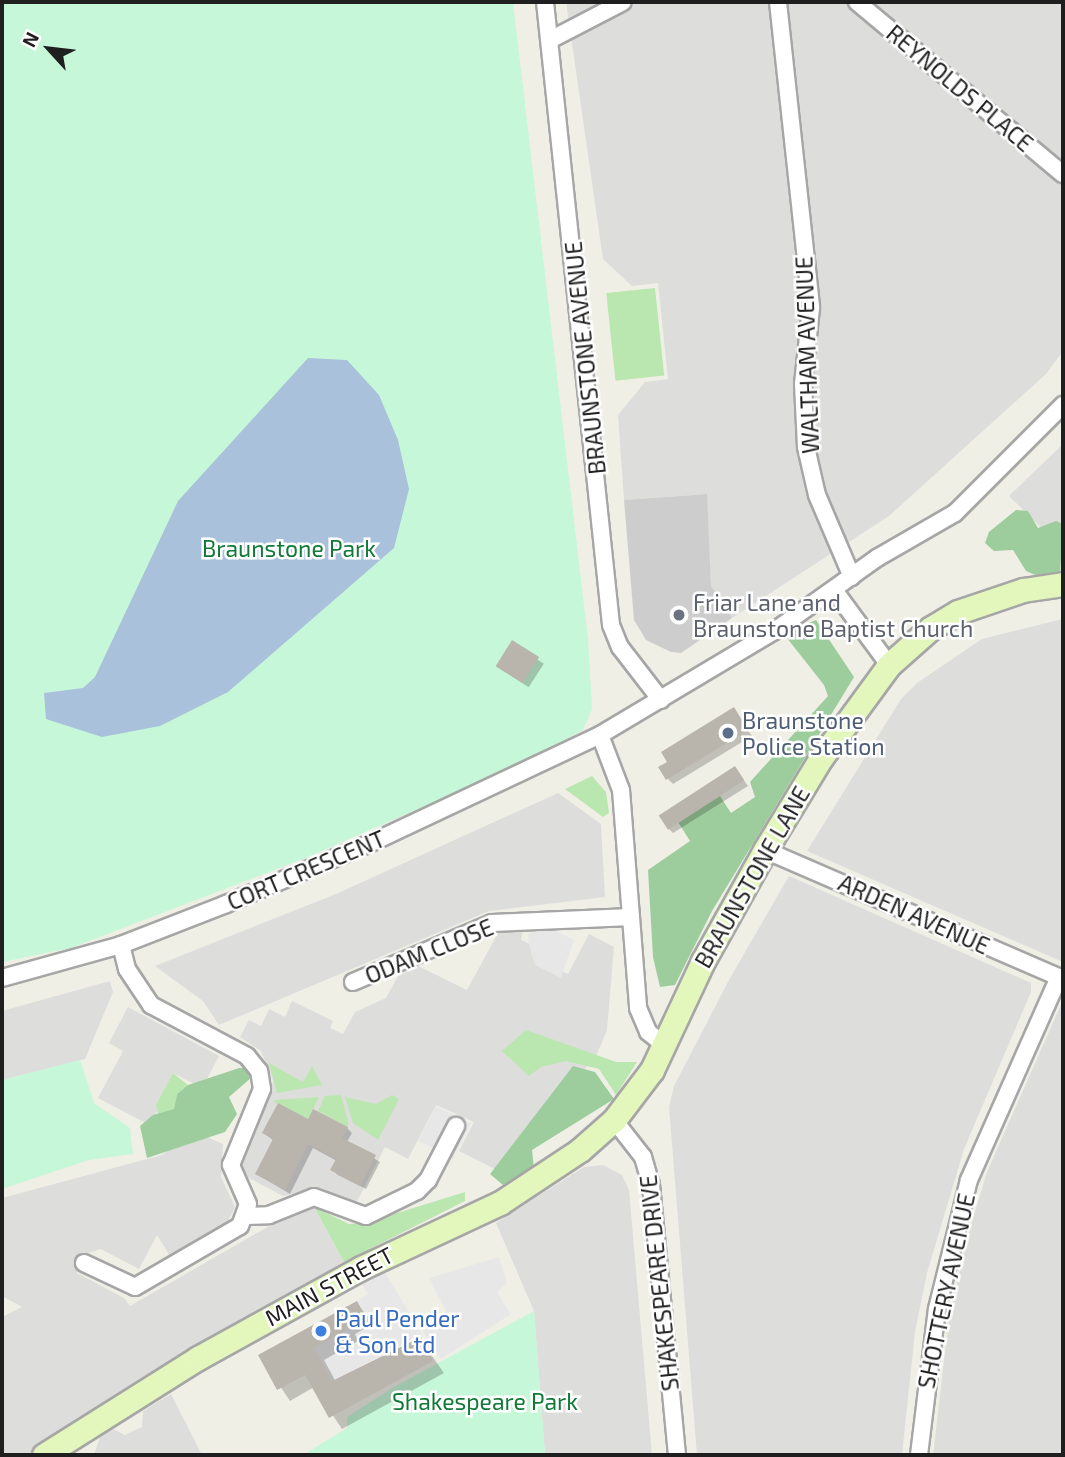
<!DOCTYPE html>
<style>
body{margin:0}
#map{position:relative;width:1065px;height:1457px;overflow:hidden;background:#f0efe6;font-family:"Exo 2",sans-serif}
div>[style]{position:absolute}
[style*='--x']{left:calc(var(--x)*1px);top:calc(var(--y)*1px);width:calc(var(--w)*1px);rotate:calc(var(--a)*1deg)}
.residential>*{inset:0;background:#dddddc}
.religious>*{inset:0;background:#cdcdcd}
.grass>*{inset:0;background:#bae7af;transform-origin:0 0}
.forest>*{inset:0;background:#9dcd9d}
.park>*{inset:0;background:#c6f7d8}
.parking>*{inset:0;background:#e7e7e7;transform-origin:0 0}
.water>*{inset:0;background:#a9c1db}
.shadow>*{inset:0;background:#0003;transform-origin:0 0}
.building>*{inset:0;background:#b9b5ac;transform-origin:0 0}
.roads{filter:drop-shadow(2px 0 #a6a6a6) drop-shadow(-2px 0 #a6a6a6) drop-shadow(0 2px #a6a6a6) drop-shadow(0 -2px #a6a6a6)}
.street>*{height:16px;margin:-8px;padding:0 8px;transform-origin:8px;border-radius:8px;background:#fff}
.secondary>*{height:23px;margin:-11.5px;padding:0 11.5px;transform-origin:11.5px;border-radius:11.5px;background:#e3f7bd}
.dots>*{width:19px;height:19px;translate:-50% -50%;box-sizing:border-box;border:4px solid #fff;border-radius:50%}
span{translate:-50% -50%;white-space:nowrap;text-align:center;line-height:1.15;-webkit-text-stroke:5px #fff;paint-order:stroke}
.street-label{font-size:23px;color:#1f1f1f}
.park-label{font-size:23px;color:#117a37}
.worship-label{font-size:23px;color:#5b616d}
.left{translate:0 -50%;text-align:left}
.service-label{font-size:23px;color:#4e5e75}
.shop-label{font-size:23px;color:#366cbe}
.frame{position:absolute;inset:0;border:4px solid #1f1f1f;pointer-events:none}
.north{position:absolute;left:14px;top:14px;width:70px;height:70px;-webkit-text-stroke:5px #fff;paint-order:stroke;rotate:297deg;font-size:19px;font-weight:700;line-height:28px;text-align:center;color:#1f1f1f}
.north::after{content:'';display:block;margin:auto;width:24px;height:32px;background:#1f1f1f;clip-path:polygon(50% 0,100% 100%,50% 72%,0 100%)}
</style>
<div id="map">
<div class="residential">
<i style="clip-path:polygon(566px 2px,1063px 2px,1063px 351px,1046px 374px,889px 516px,732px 618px,711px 587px,706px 494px,624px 500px,618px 415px,645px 382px,668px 379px,658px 283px,632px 286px,603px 259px)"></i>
<i style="clip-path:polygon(1063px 444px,1063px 544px,1060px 546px,1009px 496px)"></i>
<i style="clip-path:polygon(1063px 619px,1063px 962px,807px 851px,901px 699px,917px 683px,982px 639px)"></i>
<i style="clip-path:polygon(558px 793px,601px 824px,605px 897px,489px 911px,219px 1025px,203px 1001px,155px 966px,336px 894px)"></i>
<i style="clip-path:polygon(789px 876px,1031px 983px,1031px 992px,964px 1149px,927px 1273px,915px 1332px,902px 1455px,697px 1455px,669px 1107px,674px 1086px,729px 980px)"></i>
<i style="clip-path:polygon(523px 931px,521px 940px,530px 944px,532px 956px,568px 974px,589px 934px,614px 947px,607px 1030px,597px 1054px,501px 1172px,459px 1151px,474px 1122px,436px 1105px,408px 1159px,385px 1147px,355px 1205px,321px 1188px,283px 1196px,243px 1175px,243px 1148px,268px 1102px,273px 1081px,261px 1051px,240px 1037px,249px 1020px,261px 1026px,269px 1009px,285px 1017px,292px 1001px,333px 1021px,330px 1028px,343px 1034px,355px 1012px,386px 998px,398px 976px,418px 966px,467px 990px,498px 933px)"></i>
<i style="clip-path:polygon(110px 981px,113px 992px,85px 1059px,2px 1080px,2px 1011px)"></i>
<i style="clip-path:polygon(1063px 1000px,1063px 1455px,933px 1455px,949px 1318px,971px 1225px,987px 1172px)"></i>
<i style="clip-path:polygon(128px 1007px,219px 1056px,202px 1088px,173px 1073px,151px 1126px,98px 1098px,123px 1051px,109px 1043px)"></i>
<i style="clip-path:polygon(191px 1130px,223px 1144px,221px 1177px,235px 1207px,226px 1225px,170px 1256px,157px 1235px,139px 1269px,101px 1249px,88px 1253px,77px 1273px,124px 1298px,130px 1306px,311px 1202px,344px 1262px,136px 1381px,26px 1455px,2px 1455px,2px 1317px,22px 1307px,2px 1296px,2px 1198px,162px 1155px)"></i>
<i style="clip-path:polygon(603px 1165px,622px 1175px,629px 1190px,652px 1455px,545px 1455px,534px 1311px,496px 1223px,584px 1167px)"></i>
<i style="clip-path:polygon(171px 1394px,202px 1455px,94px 1455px,100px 1437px,113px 1429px,125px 1435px,142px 1427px,143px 1411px)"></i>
</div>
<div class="religious">
<i style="clip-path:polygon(707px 494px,711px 586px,732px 618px,681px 653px,671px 652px,646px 640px,634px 620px,624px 500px)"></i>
</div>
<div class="grass">
<i style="left:655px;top:288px;width:88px;height:49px;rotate:84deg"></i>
<i style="clip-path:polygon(592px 776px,606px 792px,609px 813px,603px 817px,565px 789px)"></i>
<i style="clip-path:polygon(526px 1030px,616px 1062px,637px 1062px,616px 1095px,599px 1069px,566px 1061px,541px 1067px,529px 1076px,502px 1051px)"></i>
<i style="clip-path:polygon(269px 1063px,303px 1082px,312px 1066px,322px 1085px,277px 1093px)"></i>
<i style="clip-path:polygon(173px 1073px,188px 1085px,177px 1094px,174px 1109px,158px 1114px,156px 1105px)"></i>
<i style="clip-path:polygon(341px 1095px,348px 1121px,348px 1127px,318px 1111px,325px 1096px)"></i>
<i style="clip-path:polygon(392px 1095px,399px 1099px,378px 1140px,353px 1123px,345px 1097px,376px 1104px)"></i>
<i style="clip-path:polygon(319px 1097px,308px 1119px,274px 1102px,275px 1100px)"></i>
<i style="clip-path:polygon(465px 1192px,465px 1201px,344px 1262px,314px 1207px,349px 1224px,365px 1223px)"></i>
</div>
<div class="forest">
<i style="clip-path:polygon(1016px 510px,1028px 511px,1038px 528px,1056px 521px,1063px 524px,1060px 576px,1045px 579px,1026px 571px,1013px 550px,994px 551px,985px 543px,989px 532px)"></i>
<i style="clip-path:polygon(816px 620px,854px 677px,712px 911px,675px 985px,660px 987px,653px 957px,648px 870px,690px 841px,678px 822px,720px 796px,731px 813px,755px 797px,750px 782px,828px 696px,824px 685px,783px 633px)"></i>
<i style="clip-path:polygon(573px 1066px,595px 1072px,614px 1099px,532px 1150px,534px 1169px,503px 1185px,490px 1174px)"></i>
<i style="clip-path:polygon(239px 1068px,247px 1068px,252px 1077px,229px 1097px,237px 1114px,225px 1132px,147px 1158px,140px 1126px,153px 1115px,174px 1109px,177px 1094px,188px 1085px)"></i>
</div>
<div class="park">
<i style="clip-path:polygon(2px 2px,513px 2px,588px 639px,592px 709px,583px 730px,514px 767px,308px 857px,71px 948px,2px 962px)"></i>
<i style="clip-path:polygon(80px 1060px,94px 1103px,130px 1128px,133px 1154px,89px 1160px,2px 1189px,2px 1080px)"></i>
<i style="clip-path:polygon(534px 1311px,545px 1455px,303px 1455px,347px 1428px,347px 1417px,394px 1387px)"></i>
</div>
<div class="parking">
<i style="clip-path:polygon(550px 928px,574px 940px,561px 978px,535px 965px,527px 934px)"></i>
<i style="left:436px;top:1106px;width:39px;height:39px;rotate:27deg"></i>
<i style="clip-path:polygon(499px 1257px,507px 1283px,497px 1292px,511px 1314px,441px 1359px,422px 1330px,447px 1313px,429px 1278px)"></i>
<i style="clip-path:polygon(384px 1271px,422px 1334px,325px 1385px,314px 1348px,348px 1329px,345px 1322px,363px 1312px,357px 1301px,368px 1294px,361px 1283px)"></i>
</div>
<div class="water">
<i style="clip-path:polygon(308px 358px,347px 360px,379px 395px,398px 440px,409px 489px,394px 548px,228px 692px,160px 726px,102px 737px,46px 719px,44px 693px,83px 688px,95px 677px,178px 501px)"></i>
</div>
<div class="shadow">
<i style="left:512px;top:643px;width:38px;height:28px;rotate:33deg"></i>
<i style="clip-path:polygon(734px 709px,752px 736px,673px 784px,667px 778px,670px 762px)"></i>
<i style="clip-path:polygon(735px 768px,748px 786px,673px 833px,668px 828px)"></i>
<i style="clip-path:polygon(309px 1121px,347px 1128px,352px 1133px,347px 1142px,380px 1162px,366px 1189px,338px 1175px,332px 1170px,337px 1161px,313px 1148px,290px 1194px,257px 1174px,274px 1141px,264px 1133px)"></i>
<i style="clip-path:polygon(357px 1303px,373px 1324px,355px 1334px,358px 1341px,324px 1360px,336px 1382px,420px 1339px,444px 1373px,342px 1429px,314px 1387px,290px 1401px,260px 1356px)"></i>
</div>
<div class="building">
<i style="left:512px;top:640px;width:32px;height:31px;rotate:32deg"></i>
<i style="clip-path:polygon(734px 707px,748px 730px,666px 780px,658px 767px,667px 762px,661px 752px)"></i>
<i style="left:735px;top:766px;width:17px;height:91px;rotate:57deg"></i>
<i style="clip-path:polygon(278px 1103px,308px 1119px,313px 1109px,348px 1127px,342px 1138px,376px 1155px,360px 1186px,330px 1170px,336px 1159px,308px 1144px,285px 1190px,255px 1174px,273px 1139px,262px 1133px)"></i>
<i style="clip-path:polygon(357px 1301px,363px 1312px,345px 1322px,348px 1329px,314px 1348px,332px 1381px,421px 1337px,433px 1361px,329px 1418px,305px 1375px,277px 1390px,258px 1355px)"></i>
</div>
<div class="roads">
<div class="street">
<i style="--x:545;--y:2;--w:626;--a:83.95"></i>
<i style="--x:611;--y:625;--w:24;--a:68"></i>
<i style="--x:620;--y:647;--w:67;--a:52.3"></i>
<i style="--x:778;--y:2;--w:308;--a:83.8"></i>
<i style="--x:811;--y:308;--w:76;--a:96"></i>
<i style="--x:803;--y:384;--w:63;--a:87.3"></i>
<i style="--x:806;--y:447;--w:49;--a:77.1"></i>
<i style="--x:817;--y:495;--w:89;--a:66.9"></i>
<i style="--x:857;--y:2;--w:268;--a:39.9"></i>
<i style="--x:550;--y:40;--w:82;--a:-27.5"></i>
<i style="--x:834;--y:590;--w:93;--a:53.7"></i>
<i style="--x:600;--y:735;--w:59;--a:69.1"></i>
<i style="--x:621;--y:790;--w:219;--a:85.5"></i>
<i style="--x:638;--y:1008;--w:26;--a:67"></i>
<i style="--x:648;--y:1032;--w:18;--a:38"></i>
<i style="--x:765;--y:850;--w:325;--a:23.4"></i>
<i style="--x:2;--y:978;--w:123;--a:-15.5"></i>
<i style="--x:121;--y:945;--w:113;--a:-21.3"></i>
<i style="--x:226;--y:904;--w:162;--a:-22.9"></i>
<i style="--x:375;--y:841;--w:249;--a:-25.2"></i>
<i style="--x:600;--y:735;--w:201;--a:-30.8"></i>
<i style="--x:773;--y:632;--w:128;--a:-35.4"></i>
<i style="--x:877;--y:558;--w:90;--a:-30"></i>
<i style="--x:955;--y:513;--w:153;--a:-45"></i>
<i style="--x:353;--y:982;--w:151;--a:-23"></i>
<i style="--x:492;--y:923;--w:139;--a:-2.5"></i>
<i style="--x:614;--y:1120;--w:47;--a:51.9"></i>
<i style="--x:643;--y:1157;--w:29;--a:74"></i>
<i style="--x:651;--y:1185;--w:271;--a:84.5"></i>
<i style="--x:246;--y:1216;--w:23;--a:-2"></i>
<i style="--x:269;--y:1215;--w:48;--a:-21.8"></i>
<i style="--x:314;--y:1197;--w:55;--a:20.1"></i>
<i style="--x:366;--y:1216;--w:57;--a:-26.1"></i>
<i style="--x:417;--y:1191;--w:16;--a:-45"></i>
<i style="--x:428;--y:1180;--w:61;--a:-62.6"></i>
<i style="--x:84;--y:1263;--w:56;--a:25.2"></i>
<i style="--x:135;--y:1287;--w:121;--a:-30.2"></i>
<i style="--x:240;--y:1226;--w:23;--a:-70"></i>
<i style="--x:248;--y:1204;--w:43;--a:-113.6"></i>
<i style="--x:231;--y:1165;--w:82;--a:-67.8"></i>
<i style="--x:262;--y:1089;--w:18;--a:-99"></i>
<i style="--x:259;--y:1071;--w:19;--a:-129"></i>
<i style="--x:247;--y:1056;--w:109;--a:-152"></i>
<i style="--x:151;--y:1005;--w:43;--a:-123.7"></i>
<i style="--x:127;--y:969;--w:25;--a:-104"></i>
<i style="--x:919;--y:1455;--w:147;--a:-83"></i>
<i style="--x:937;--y:1309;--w:133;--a:-76.1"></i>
<i style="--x:969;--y:1180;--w:222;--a:-66.1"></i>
</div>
<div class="secondary">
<i style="--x:44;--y:1455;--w:182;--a:-32.2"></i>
<i style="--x:198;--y:1358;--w:186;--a:-28.9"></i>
<i style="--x:361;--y:1268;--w:153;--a:-25.1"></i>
<i style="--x:500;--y:1203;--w:96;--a:-33.5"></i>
<i style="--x:580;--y:1150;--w:45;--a:-41.4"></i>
<i style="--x:614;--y:1120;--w:63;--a:-52.8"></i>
<i style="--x:652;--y:1070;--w:120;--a:-64.9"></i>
<i style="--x:703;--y:961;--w:127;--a:-60.8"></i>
<i style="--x:765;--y:850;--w:108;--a:-58.7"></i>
<i style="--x:821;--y:758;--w:115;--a:-53.8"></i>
<i style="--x:889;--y:665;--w:56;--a:-41.4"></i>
<i style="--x:931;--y:628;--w:31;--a:-31"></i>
<i style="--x:958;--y:612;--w:69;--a:-18.7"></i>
<i style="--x:1023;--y:590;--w:40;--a:-8.5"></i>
</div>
</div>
<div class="dots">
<i style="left:679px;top:615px;background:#6b7280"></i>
<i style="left:728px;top:733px;background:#5c6f8a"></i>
<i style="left:321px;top:1331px;background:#3f7fe0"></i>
</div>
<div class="street-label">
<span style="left:960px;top:88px;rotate:40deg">REYNOLDS PLACE</span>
<span style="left:807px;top:355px;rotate:-92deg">WALTHAM AVENUE</span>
<span style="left:585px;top:358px;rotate:-96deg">BRAUNSTONE AVENUE</span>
<span style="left:306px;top:870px;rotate:-23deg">CORT CRESCENT</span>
<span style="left:752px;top:877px;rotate:-60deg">BRAUNSTONE LANE</span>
<span style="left:914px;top:914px;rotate:24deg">ARDEN AVENUE</span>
<span style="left:429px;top:951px;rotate:-22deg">ODAM CLOSE</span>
<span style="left:659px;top:1283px;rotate:-96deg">SHAKESPEARE DRIVE</span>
<span style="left:329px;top:1286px;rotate:-28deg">MAIN STREET</span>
<span style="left:946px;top:1291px;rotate:-78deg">SHOTTERY AVENUE</span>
</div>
<div class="park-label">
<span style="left:289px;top:548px">Braunstone Park</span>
<span style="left:485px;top:1401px">Shakespeare Park</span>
</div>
<div class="worship-label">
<span class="left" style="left:693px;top:615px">Friar Lane and<br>Braunstone Baptist Church</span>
</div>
<div class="service-label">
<span class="left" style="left:742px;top:733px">Braunstone<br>Police Station</span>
</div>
<div class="shop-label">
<span class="left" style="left:335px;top:1331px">Paul Pender<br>&amp; Son Ltd</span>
</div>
<div class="frame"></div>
<div class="north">N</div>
</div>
